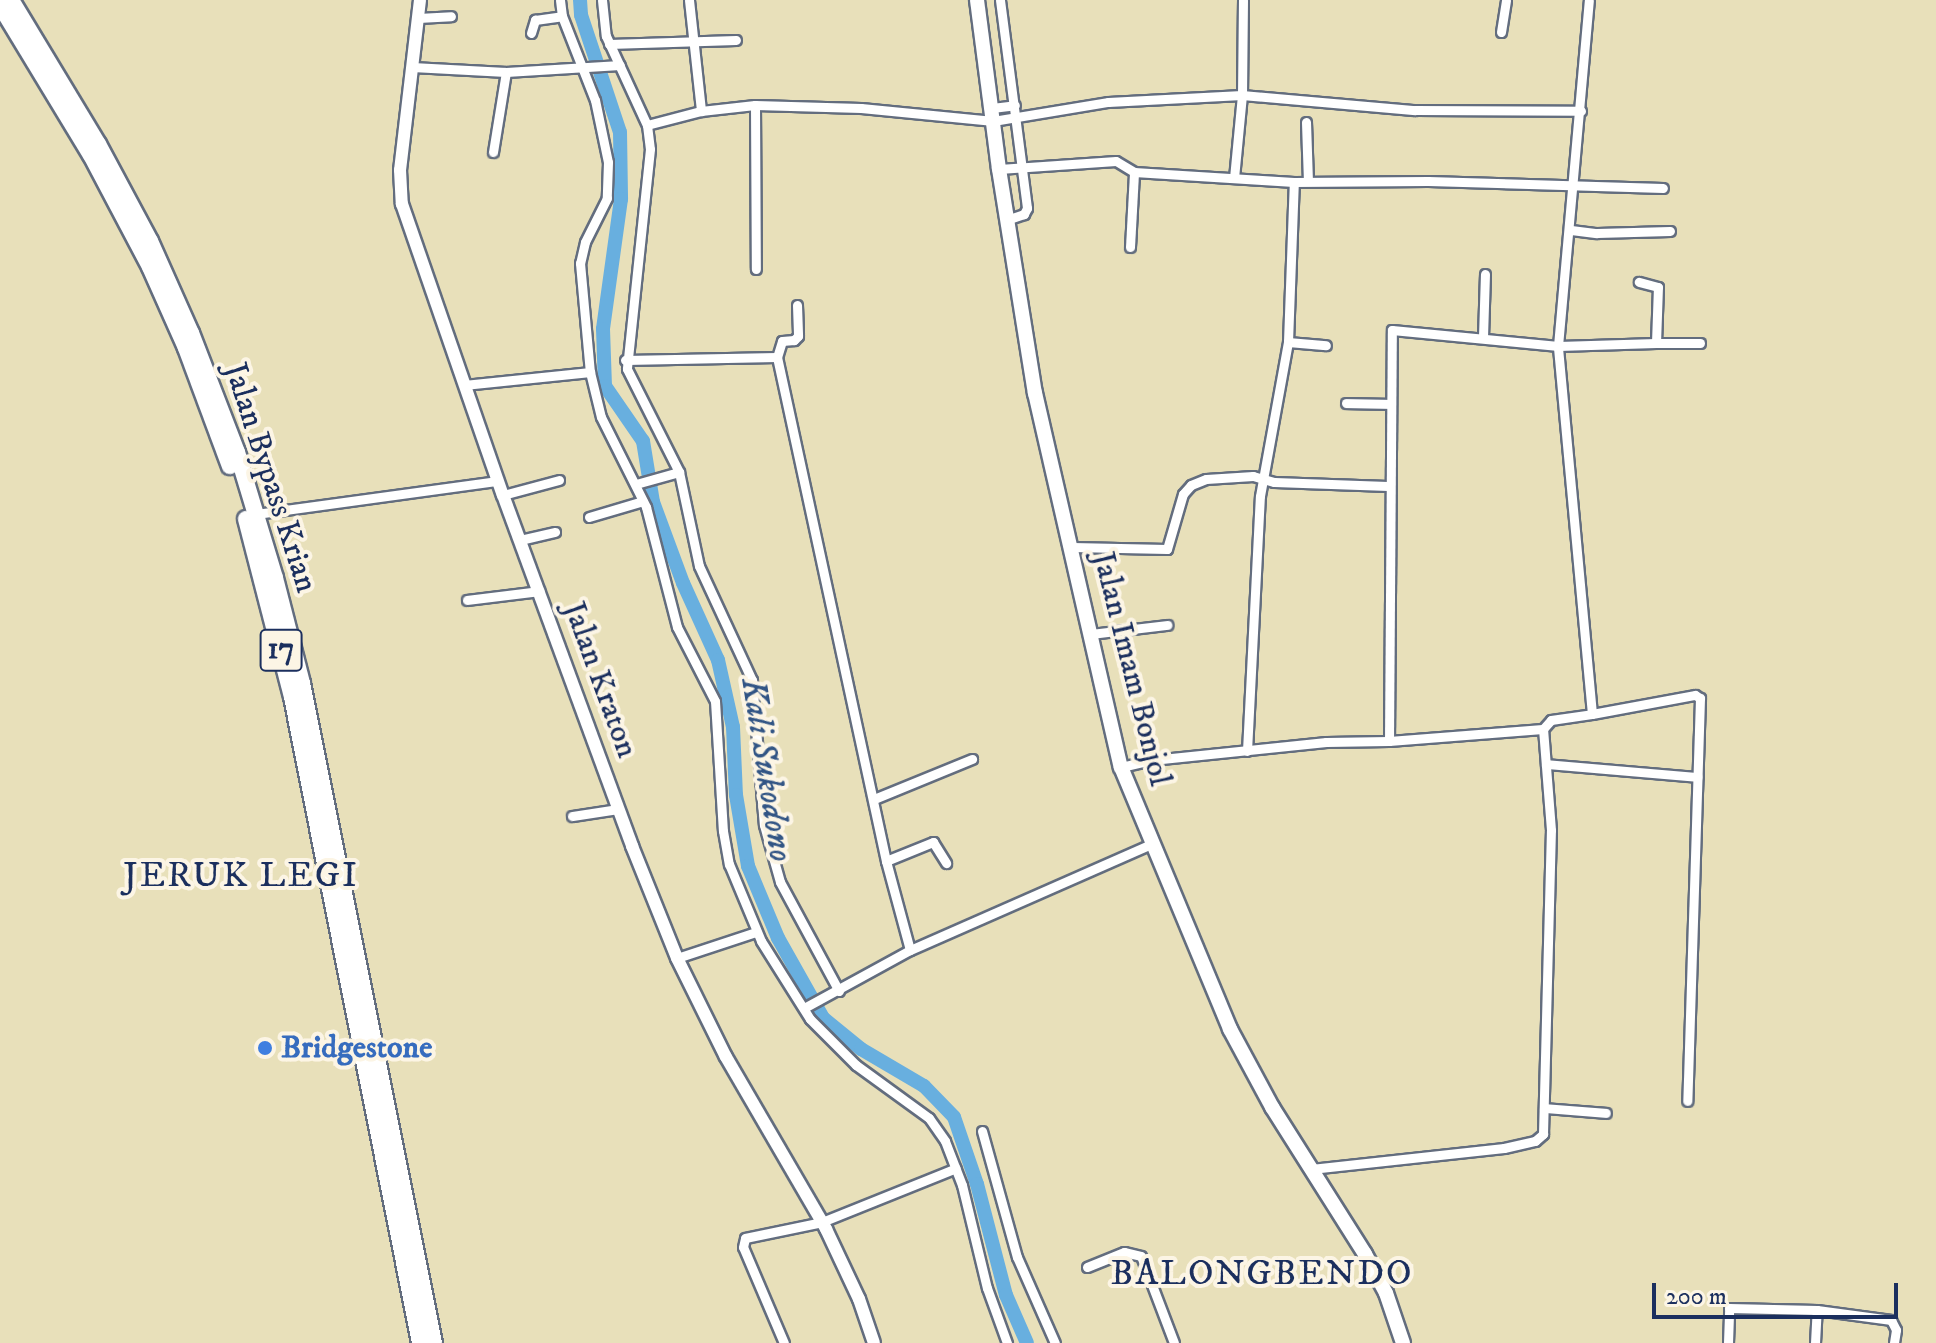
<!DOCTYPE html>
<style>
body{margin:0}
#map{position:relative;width:1936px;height:1343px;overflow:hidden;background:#e8e0ba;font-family:"IM FELL DW Pica",serif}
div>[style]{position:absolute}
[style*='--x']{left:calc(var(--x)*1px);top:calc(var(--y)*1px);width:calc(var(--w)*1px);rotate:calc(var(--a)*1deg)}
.river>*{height:14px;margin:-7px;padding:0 7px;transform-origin:7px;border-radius:7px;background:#68afdf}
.roads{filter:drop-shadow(2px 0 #636d7e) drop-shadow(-2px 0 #636d7e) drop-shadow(0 2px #636d7e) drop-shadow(0 -2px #636d7e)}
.minor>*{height:9px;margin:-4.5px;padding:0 4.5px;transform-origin:4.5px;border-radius:4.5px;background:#fff}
.tertiary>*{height:12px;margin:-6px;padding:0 6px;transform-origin:6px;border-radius:6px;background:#fff}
.secondary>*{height:14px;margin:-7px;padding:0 7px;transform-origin:7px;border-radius:7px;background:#fff}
.trunk>*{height:16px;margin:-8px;padding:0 8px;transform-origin:8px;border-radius:8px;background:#fff}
.dots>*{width:22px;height:22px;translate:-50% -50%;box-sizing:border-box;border:4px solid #fcf5e5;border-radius:50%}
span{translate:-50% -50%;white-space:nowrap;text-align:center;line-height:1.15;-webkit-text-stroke:8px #fcf5e5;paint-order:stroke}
.shield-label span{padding:2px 6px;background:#fcf5e5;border:2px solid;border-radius:6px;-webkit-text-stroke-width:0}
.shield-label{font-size:30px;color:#1b2f5e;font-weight:700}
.street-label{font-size:32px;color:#1b2f5e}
.shop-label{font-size:32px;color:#366cbe;font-weight:700}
.left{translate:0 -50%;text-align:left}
.water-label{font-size:34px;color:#325585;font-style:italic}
.quarter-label{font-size:36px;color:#1b2f5e;letter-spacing:2px}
.scale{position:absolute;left:1652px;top:1283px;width:246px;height:36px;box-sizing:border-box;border:4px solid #1b2f5e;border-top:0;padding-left:10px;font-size:24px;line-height:28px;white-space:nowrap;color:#1b2f5e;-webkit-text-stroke:6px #fcf5e5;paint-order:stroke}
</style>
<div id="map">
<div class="river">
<i style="--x:580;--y:0;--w:15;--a:86"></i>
<i style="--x:581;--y:15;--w:123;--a:71.6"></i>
<i style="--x:620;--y:132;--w:67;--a:89.1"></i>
<i style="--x:621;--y:199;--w:131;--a:97.9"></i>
<i style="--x:603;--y:329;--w:57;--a:88"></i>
<i style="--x:605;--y:386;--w:67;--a:55.4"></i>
<i style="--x:643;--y:441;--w:62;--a:80.7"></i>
<i style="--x:653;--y:502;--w:86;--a:69.7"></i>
<i style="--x:683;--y:583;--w:85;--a:65.6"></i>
<i style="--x:718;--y:660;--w:69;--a:77.4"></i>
<i style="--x:733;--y:727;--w:68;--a:87.5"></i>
<i style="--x:736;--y:795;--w:72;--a:80.4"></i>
<i style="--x:748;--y:866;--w:78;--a:67.4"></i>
<i style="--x:778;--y:938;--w:92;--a:60.6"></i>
<i style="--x:823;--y:1018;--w:49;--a:39.2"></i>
<i style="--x:861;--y:1049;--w:73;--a:30.4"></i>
<i style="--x:924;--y:1086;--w:43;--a:45.9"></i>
<i style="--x:954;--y:1117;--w:71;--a:71.1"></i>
<i style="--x:977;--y:1184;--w:115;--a:75.4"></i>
<i style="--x:1006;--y:1295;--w:52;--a:66.4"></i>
</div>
<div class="roads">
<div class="minor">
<i style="--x:560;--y:0;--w:16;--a:83"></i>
<i style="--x:562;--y:16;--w:90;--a:68.6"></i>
<i style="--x:595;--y:100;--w:63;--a:78.2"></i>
<i style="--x:608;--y:162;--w:36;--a:92"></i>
<i style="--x:607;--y:198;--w:49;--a:116.6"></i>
<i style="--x:585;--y:242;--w:22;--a:103"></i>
<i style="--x:580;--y:263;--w:109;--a:84.8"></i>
<i style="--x:590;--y:372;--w:46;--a:76.3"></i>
<i style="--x:601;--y:417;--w:101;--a:63.4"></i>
<i style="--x:646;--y:507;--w:124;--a:75.5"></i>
<i style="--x:677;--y:627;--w:83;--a:62.8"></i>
<i style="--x:715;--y:701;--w:130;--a:86.5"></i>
<i style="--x:723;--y:831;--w:34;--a:80"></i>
<i style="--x:729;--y:864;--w:83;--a:67.4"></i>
<i style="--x:761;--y:941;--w:92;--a:57.9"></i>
<i style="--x:810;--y:1019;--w:65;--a:45"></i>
<i style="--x:856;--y:1065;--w:90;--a:36"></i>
<i style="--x:929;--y:1118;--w:28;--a:55"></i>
<i style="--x:945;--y:1141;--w:47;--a:68.9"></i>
<i style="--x:962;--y:1185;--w:106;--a:76.4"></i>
<i style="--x:987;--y:1288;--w:59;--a:70"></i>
<i style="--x:602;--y:0;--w:36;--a:84"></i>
<i style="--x:606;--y:36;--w:98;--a:65.3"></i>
<i style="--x:647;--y:125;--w:24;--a:83"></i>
<i style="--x:650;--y:149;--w:221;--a:96"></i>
<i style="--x:627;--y:369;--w:115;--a:63.2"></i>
<i style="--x:679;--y:472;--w:96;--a:78"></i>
<i style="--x:699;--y:566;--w:126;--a:65.1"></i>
<i style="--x:752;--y:680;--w:145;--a:85.3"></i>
<i style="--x:764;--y:825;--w:59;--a:74.3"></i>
<i style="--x:780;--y:882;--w:124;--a:61.6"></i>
<i style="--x:689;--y:0;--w:112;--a:83.8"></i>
<i style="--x:1000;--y:0;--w:210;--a:82.6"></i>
<i style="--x:1027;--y:208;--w:7;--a:117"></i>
<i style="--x:1024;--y:214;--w:18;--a:161"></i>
<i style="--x:418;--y:18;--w:33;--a:-3"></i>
<i style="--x:1501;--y:32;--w:32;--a:-81"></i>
<i style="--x:531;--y:33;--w:14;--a:-73"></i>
<i style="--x:535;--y:20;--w:27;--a:-8"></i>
<i style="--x:609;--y:44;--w:127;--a:-1.8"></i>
<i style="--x:412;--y:67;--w:94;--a:3"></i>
<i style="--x:506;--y:72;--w:114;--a:-3.5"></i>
<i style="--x:755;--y:105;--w:164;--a:89.7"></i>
<i style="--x:992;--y:108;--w:23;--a:-7"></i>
<i style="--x:1306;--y:122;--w:59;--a:88.1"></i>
<i style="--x:647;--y:125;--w:56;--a:-14.5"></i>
<i style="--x:701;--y:111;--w:54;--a:-6.3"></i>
<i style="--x:755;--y:105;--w:106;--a:1.6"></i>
<i style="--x:861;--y:108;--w:133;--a:5.6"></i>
<i style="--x:993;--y:121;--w:117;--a:-9.4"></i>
<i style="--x:1108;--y:102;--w:134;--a:-3"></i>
<i style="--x:1242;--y:95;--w:174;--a:5"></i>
<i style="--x:1415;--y:110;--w:166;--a:0.3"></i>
<i style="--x:493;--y:152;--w:81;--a:-80.8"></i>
<i style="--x:999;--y:169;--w:117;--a:-3.9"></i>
<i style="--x:1116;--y:161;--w:21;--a:31"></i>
<i style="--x:1134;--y:172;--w:160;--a:3.6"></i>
<i style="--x:1294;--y:182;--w:134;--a:-0.4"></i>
<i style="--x:1428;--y:181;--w:235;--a:1.7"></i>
<i style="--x:1234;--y:178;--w:83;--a:-84.5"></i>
<i style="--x:1242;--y:95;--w:95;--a:-89.4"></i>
<i style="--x:1571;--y:230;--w:26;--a:7"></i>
<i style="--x:1597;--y:233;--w:73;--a:-1.6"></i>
<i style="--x:1130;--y:247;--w:75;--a:-86.9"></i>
<i style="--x:797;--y:305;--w:31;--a:88"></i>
<i style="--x:798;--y:336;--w:6;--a:135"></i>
<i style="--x:794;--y:340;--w:12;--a:175"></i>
<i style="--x:782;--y:341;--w:17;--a:107"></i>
<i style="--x:777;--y:357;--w:516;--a:77.8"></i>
<i style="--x:886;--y:861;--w:92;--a:74.9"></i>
<i style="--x:1483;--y:337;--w:63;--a:-88.2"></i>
<i style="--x:1288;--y:342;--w:38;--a:5"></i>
<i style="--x:1656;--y:343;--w:44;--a:0"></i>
<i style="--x:625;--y:360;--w:152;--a:-1.1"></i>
<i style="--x:464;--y:385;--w:127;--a:-5.9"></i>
<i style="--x:1346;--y:403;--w:44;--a:1.3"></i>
<i style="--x:636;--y:484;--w:45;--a:-15.6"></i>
<i style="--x:503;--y:495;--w:58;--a:-15"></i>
<i style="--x:256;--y:514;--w:244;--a:-7.8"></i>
<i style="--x:589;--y:517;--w:56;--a:-16.5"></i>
<i style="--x:520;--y:540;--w:36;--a:-13"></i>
<i style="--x:1072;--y:547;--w:95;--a:1.2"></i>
<i style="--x:1167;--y:549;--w:57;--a:-73.8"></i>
<i style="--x:1183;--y:494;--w:12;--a:-48"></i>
<i style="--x:1191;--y:485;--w:16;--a:-22"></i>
<i style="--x:1206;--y:479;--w:47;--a:-3.7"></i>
<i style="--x:1253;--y:476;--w:22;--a:16"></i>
<i style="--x:1274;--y:482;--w:114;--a:2"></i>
<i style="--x:467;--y:600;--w:73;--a:-7.1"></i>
<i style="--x:1091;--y:634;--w:77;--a:-6.8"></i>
<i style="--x:1592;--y:714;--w:105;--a:-10.5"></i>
<i style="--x:1695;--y:695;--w:6;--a:31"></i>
<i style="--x:1700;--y:698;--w:403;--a:91.8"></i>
<i style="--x:1389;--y:741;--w:411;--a:-89.6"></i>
<i style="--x:1392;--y:330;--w:167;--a:5.5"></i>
<i style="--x:1558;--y:346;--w:98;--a:-1.8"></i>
<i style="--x:1656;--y:343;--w:56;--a:-88"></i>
<i style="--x:1658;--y:287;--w:20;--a:-165"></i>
<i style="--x:1247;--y:751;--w:255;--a:-87.1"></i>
<i style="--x:1260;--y:496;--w:157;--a:-79.7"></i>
<i style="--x:1288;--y:342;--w:160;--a:-87.9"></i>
<i style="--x:1546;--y:764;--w:152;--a:4.9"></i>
<i style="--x:1121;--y:767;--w:32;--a:-13"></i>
<i style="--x:1152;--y:760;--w:175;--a:-5.9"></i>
<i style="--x:1326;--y:742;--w:63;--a:-0.9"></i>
<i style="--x:1389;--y:741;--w:154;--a:-4.5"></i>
<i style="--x:1543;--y:729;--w:12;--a:-48"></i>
<i style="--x:1551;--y:720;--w:41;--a:-8.3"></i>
<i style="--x:1592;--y:714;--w:370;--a:-95.3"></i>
<i style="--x:1558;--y:346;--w:347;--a:-84.9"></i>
<i style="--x:874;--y:799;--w:106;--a:-22.2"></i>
<i style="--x:572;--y:816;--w:47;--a:-8.7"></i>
<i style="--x:886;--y:861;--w:51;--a:-22"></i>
<i style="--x:933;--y:842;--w:25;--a:58"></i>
<i style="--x:677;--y:958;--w:83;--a:-18.2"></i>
<i style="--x:804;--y:1008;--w:121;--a:-28.7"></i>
<i style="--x:910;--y:950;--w:263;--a:-23.7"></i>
<i style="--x:1544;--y:1108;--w:62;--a:4.6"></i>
<i style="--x:982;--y:1131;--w:131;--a:74.5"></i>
<i style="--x:1017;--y:1257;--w:94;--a:66.2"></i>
<i style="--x:1311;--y:1169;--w:194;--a:-6.2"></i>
<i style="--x:1504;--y:1148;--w:32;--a:-13"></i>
<i style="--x:1535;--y:1141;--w:11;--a:-41"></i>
<i style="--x:1543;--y:1134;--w:304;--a:-88.5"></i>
<i style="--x:1551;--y:830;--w:101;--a:-94.5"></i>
<i style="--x:1087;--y:1267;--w:40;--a:-22"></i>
<i style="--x:1124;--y:1252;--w:17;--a:13"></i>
<i style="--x:1141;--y:1256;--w:93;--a:69.2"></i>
<i style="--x:784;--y:1343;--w:104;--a:-113.1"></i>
<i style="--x:743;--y:1247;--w:9;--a:-77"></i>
<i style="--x:745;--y:1238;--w:79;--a:-11.7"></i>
<i style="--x:822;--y:1222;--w:144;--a:-21.9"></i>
<i style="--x:1728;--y:1343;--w:35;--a:-88"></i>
<i style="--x:1729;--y:1308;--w:88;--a:1.3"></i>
<i style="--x:1815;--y:1343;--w:33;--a:-87"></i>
<i style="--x:1817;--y:1310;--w:75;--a:7.7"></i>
<i style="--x:1891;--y:1320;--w:11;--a:63"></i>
<i style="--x:1896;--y:1330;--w:13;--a:99"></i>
</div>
<div class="tertiary">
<i style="--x:420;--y:0;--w:171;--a:96.7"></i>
<i style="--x:400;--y:170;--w:34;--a:87"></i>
<i style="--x:402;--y:204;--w:308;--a:70.9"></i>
<i style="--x:503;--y:495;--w:374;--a:69.8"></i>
<i style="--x:632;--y:846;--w:121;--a:68.1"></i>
<i style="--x:677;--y:958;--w:110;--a:63.7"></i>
<i style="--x:726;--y:1057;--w:199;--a:59.8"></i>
<i style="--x:826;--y:1229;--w:77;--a:64.8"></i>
<i style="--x:859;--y:1299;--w:46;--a:71.2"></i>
</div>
<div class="secondary">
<i style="--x:977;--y:0;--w:170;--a:82.6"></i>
<i style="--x:999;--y:169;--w:227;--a:80.9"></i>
<i style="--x:1035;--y:393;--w:384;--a:77.1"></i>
<i style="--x:1121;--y:767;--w:284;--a:67.4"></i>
<i style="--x:1230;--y:1029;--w:89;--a:61.7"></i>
<i style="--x:1272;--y:1107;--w:174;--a:57.7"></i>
<i style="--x:1365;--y:1254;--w:44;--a:61.7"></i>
<i style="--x:1386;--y:1293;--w:53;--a:71.2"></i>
</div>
<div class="trunk">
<i style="--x:11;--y:0;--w:168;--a:58.9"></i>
<i style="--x:98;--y:144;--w:110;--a:61.8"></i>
<i style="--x:150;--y:241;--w:101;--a:66"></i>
<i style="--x:191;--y:333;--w:128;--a:68.9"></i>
<i style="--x:237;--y:452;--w:132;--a:73.2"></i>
<i style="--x:275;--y:578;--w:108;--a:75.6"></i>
<i style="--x:302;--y:683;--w:673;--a:78.69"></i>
<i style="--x:0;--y:5;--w:175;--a:58.8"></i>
<i style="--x:91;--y:155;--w:127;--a:62.2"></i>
<i style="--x:150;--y:267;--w:89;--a:66"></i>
<i style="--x:186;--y:348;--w:126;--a:69.6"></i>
<i style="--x:246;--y:519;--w:184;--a:75.5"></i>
<i style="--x:292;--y:697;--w:659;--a:78.79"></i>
</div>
</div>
<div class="dots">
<i style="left:265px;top:1048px;background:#3f7fe0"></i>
</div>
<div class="shield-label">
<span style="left:281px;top:650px">17</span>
</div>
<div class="street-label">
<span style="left:270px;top:478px;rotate:72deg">Jalan Bypass Krian</span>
<span style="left:1131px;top:669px;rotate:76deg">Jalan Imam Bonjol</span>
<span style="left:600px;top:680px;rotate:70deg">Jalan Kraton</span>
</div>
<div class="shop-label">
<span class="left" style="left:281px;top:1048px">Bridgestone</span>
</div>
<div class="water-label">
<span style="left:766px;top:770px;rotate:81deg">Kali Sukodono</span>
</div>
<div class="quarter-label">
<span style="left:241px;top:876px">JERUK LEGI</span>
<span style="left:1262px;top:1274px">BALONGBENDO</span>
</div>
<div class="scale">200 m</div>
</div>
